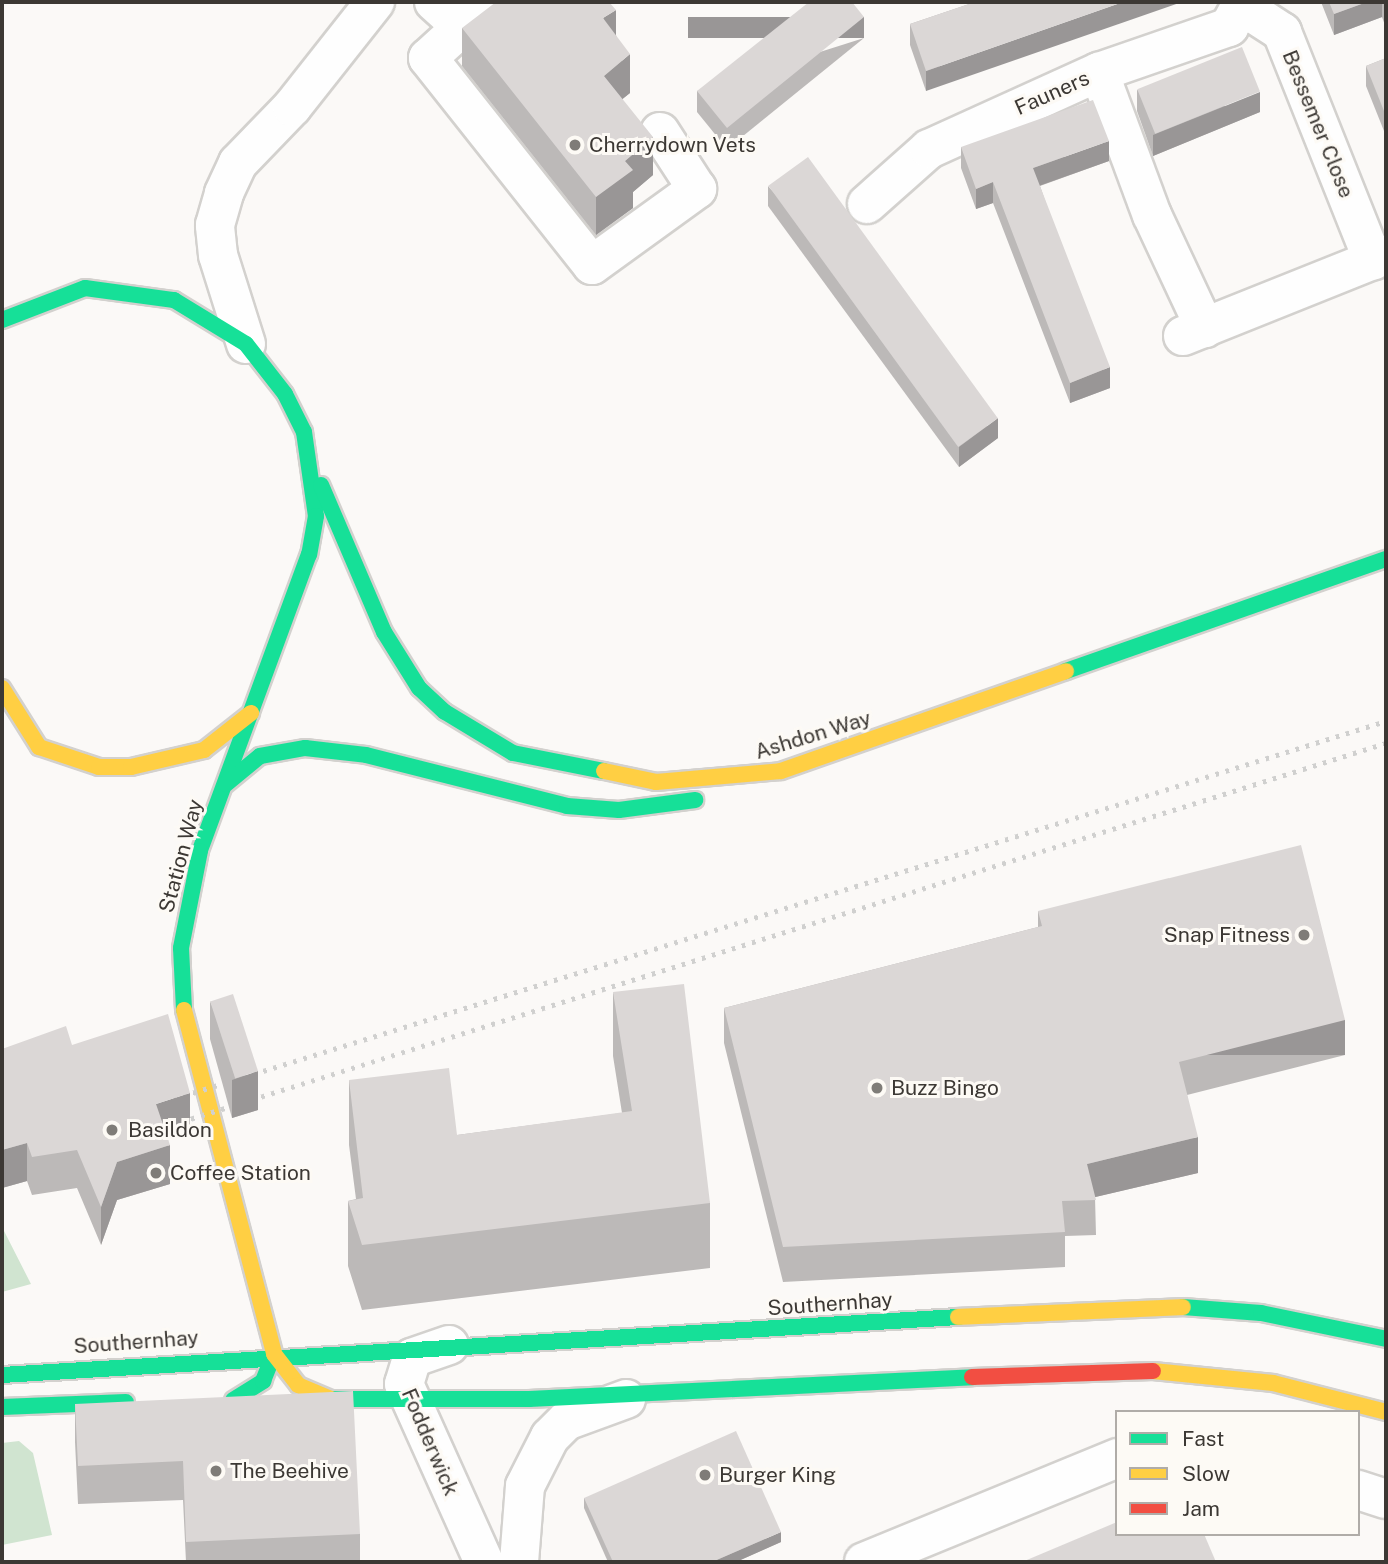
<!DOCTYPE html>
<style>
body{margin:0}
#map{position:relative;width:1388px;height:1564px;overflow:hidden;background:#fbf9f7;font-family:"Public Sans",sans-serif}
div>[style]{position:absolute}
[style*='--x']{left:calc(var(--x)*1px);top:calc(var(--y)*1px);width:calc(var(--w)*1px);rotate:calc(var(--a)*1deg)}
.green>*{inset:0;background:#d0e4d0}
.roads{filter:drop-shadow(2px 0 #d3d1ce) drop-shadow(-2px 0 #d3d1ce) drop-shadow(0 2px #d3d1ce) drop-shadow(0 -2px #d3d1ce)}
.street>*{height:38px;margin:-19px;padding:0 19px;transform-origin:19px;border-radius:19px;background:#fefefe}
.fast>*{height:16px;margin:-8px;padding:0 8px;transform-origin:8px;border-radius:8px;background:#16e098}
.slow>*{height:16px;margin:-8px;padding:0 8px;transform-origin:8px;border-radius:8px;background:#ffcf43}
.jam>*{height:16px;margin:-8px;padding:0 8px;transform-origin:8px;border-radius:8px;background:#f24e42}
.rail>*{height:5px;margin-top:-2.5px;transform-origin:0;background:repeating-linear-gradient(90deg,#d0d0cf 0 3.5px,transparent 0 10.5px)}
.wall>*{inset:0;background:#bcb9b8;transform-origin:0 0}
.shaded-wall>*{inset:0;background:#999696;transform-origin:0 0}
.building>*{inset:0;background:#dbd7d6;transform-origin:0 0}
.dots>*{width:19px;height:19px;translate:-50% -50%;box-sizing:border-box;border:4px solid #fdfaf5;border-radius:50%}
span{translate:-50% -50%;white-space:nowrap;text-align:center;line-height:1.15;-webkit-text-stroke:6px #fdfaf5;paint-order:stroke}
.street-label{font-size:21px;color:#3c3834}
.poi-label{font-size:21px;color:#3c3834}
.left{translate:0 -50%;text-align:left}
.right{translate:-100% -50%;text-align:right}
.frame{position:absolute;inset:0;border:4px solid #3c3834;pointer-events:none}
.legend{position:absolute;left:1115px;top:1410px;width:245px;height:126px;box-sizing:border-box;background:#fdfaf5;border:2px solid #b0aca8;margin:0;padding:9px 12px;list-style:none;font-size:21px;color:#3c3834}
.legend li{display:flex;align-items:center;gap:14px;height:35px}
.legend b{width:35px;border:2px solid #b0aca8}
</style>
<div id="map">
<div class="green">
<i style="clip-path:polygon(2px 1227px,31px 1284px,2px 1292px,2px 1226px)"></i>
<i style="clip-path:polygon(19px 1441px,33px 1453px,52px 1535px,2px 1545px,2px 1443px)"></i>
</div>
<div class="roads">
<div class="street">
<i style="--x:434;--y:2;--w:38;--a:42"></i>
<i style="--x:462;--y:27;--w:39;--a:-40"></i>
<i style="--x:1242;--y:6;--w:48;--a:33"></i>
<i style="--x:1282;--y:32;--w:246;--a:68.3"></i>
<i style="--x:462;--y:27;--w:46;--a:137.6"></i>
<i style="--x:428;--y:58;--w:264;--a:51.6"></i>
<i style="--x:592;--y:265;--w:130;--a:-35.9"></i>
<i style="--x:697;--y:189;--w:68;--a:-123"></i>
<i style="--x:1099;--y:72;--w:153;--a:69.7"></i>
<i style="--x:1152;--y:215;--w:125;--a:64.9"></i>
<i style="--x:867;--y:204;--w:83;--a:-41.6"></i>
<i style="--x:929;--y:149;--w:187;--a:-24.4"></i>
<i style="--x:1099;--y:72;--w:138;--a:-19.1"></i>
<i style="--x:1229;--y:27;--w:29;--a:-61"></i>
<i style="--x:1183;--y:336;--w:219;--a:-21.8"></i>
<i style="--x:246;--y:344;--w:93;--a:-107.5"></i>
<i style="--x:218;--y:255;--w:30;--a:-96"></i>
<i style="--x:215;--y:225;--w:33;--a:-74"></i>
<i style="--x:224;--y:193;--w:33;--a:-65"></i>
<i style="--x:238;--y:163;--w:78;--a:-46"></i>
<i style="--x:292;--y:107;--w:134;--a:-51.7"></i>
<i style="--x:449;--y:1345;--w:39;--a:161"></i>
<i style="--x:412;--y:1358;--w:27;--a:107"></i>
<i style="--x:404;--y:1384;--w:195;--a:65.8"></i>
<i style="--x:1358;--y:1490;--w:29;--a:18"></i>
<i style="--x:519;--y:1562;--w:76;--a:-85.5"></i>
<i style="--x:525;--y:1486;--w:55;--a:-63"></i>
<i style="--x:550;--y:1437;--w:23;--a:-45"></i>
<i style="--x:566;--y:1421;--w:64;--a:-20.1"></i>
<i style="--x:864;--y:1562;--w:274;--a:-22.3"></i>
</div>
<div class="fast">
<i style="--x:2;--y:320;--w:89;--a:-21.1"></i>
<i style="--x:85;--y:288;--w:90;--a:7.7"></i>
<i style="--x:174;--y:300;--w:84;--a:31.4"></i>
<i style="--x:246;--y:344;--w:63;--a:52"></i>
<i style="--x:285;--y:394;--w:42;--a:63.4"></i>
<i style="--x:304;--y:432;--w:85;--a:81.9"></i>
<i style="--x:316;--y:516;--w:39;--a:100"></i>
<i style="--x:309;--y:554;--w:316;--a:110.2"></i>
<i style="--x:200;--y:851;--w:99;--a:101.1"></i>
<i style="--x:181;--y:948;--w:62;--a:87.2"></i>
<i style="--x:321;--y:485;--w:160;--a:66.8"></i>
<i style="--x:384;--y:632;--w:66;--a:58"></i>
<i style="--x:419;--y:688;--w:35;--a:43"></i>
<i style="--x:445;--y:712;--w:79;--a:31.1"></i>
<i style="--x:513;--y:753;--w:93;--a:11.2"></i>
<i style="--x:1066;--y:671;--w:339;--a:-19.3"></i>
<i style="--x:226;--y:784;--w:44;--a:-39.5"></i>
<i style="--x:260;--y:756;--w:46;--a:-10.1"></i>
<i style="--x:305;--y:748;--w:61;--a:6.5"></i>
<i style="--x:366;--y:755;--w:207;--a:14.2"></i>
<i style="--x:567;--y:806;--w:52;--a:4.4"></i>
<i style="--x:619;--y:810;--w:77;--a:-7.5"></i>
<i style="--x:1183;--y:1307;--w:78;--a:4.4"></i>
<i style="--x:1261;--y:1313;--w:128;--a:11.7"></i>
<i style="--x:2;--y:1375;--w:958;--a:-3.47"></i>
<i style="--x:305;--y:1399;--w:224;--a:0"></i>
<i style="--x:529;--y:1399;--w:444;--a:-2.8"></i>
<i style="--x:233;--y:1400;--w:36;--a:-32"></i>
<i style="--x:263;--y:1381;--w:29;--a:-68"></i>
<i style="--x:2;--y:1407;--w:124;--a:-2.3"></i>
</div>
<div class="slow">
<i style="--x:2;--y:688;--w:70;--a:57.9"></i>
<i style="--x:39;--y:747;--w:63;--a:18.4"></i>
<i style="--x:99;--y:767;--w:32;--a:0"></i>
<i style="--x:131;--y:767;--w:75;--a:-13.1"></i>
<i style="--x:204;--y:750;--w:60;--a:-38.2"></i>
<i style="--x:604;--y:771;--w:53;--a:11.9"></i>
<i style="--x:656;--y:782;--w:125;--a:-5"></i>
<i style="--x:781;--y:771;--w:302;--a:-19.3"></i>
<i style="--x:184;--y:1010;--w:356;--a:75.3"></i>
<i style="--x:274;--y:1354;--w:39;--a:52"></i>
<i style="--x:298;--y:1385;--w:36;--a:23"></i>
<i style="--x:958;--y:1317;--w:225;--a:-2.5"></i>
<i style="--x:1153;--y:1371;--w:121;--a:5.7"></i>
<i style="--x:1273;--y:1383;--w:117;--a:14.4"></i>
</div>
<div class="jam">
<i style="--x:972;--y:1377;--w:181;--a:-1.9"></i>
</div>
</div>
<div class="rail">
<i style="--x:173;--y:1099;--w:1271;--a:-17.31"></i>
<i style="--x:171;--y:1125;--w:1274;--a:-17.45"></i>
</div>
<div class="wall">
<i style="clip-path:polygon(975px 2px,926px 91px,910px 45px,910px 24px)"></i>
<i style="clip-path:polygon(1321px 2px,1386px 2px,1386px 28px,1382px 17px,1334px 35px)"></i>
<i style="clip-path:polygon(462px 28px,616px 35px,630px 93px,622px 99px,653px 175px,633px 192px,633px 208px,596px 235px,462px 66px)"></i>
<i style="clip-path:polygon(864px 38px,727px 149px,697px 112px,697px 91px)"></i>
<i style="clip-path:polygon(1386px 58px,1386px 136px,1366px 86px,1366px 66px)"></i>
<i style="clip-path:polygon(1137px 90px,1260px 112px,1153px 156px,1137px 111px)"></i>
<i style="clip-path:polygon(961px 147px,1109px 161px,1040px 186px,1110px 388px,1070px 403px,993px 203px,976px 209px,961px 168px)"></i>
<i style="clip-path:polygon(768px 186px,998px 438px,959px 467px,768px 206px)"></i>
<i style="left:2px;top:896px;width:3px;height:55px;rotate:72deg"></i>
<i style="clip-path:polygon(1038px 911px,1345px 1055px,1187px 1095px,1198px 1173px,1095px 1197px,1096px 1235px,1065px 1236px,1065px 1267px,783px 1282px,724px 1043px,724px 1008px,1038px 927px)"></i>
<i style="clip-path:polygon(613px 992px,710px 1203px,710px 1268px,362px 1310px,348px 1266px,348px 1201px,356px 1199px,349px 1145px,349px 1080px,457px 1135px,622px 1113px,613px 1056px)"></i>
<i style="clip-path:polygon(210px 1001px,258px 1110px,232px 1118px,210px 1039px)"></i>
<i style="clip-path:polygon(72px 1045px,190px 1131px,168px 1138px,170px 1184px,117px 1200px,101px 1245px,77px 1188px,32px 1195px,27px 1181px,2px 1188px,2px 1049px)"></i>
<i style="clip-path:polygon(75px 1404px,360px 1534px,360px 1562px,186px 1562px,183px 1500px,78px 1504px,75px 1442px)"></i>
<i style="clip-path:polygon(584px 1498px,781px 1542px,736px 1562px,608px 1562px,584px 1508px)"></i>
</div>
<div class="shaded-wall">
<i style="clip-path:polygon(1123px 2px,1182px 2px,926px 91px,926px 71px)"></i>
<i style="clip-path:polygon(1367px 2px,1382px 2px,1382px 17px,1334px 35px,1334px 14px)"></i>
<i style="clip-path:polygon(616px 10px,616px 49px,603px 18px)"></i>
<i style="left:864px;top:17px;width:21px;height:176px;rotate:90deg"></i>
<i style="clip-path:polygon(630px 54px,630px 93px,604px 114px,604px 76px)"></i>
<i style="clip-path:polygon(1260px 92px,1260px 112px,1153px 156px,1153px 135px)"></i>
<i style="clip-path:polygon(653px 137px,653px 175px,633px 192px,633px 208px,596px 235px,596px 197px,625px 161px)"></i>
<i style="clip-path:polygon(1109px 141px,1109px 161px,1033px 188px,1033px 168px)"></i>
<i style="clip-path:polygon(993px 182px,993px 203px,976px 209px,976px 189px)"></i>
<i style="clip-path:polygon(1110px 367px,1110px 388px,1070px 403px,1070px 383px)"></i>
<i style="clip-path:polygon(998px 418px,998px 438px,959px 467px,959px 447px)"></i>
<i style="left:1345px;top:1020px;width:35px;height:171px;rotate:90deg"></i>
<i style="clip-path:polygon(258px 1071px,258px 1110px,232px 1118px,232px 1080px)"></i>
<i style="clip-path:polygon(190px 1093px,190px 1131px,156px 1142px,156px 1104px)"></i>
<i style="clip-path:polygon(1198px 1137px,1198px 1173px,1087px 1199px,1087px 1164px)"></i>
<i style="clip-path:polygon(27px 1143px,27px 1181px,2px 1188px,2px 1150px)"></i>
<i style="clip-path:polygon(170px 1145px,170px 1184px,117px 1200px,101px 1245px,101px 1207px,117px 1162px)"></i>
<i style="clip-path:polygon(781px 1532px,781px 1542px,736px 1562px,712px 1562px)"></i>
</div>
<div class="building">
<i style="clip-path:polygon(496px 2px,609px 2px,616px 10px,603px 18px,630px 54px,604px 76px,653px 137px,625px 161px,633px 170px,596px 197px,462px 28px)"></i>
<i style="clip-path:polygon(809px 2px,852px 2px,864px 17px,727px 128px,697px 91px)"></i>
<i style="clip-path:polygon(975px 2px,1123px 2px,926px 71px,910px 24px)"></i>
<i style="clip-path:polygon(1329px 2px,1367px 2px,1334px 14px)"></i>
<i style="left:1242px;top:47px;width:48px;height:113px;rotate:68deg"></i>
<i style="clip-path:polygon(1386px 58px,1386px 116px,1366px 66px)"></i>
<i style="clip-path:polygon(1093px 100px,1109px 141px,1033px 168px,1110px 367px,1070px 383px,993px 182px,976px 189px,961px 147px)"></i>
<i style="left:808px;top:157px;width:323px;height:49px;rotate:54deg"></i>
<i style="clip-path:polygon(1301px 845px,1345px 1020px,1179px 1062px,1198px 1137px,1087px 1164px,1096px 1200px,1062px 1201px,1065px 1232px,783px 1247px,724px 1008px,1042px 926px,1038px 911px)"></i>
<i style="clip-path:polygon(684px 984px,710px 1203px,362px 1245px,348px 1201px,363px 1198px,349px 1080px,449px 1068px,457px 1135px,632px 1111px,613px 992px)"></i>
<i style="left:233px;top:994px;width:81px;height:24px;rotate:72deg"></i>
<i style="clip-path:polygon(168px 1014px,190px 1093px,156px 1104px,170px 1145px,117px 1162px,101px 1207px,77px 1150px,32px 1157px,27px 1143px,2px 1150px,2px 1049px,66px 1026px,72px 1045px)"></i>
<i style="clip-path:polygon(353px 1391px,360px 1534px,186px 1542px,183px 1461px,78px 1466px,75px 1404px)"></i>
<i style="clip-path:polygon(736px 1431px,781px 1532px,712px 1562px,613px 1562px,584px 1498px)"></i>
<i style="clip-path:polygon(1117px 1522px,1117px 1534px,1204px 1534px,1216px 1562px,1022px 1562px)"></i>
</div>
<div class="dots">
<i style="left:575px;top:145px;background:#7f7c78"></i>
<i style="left:1304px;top:935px;background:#7f7c78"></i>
<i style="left:877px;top:1088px;background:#7f7c78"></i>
<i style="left:112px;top:1130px;background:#7f7c78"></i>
<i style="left:156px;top:1173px;background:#7f7c78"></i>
<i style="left:216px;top:1471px;background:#7f7c78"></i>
<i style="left:705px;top:1475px;background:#7f7c78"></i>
</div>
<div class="street-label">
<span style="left:1052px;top:93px;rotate:-24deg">Fauners</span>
<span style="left:1318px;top:124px;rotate:68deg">Bessemer Close</span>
<span style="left:813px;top:735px;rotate:-17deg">Ashdon Way</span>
<span style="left:181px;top:856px;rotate:-75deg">Station Way</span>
<span style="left:830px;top:1304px;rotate:-4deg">Southernhay</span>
<span style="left:136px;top:1342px;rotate:-4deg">Southernhay</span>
<span style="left:430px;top:1442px;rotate:67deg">Fodderwick</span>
</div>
<div class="poi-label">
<span class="left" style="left:589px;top:145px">Cherrydown Vets</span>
<span class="right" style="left:1290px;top:935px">Snap Fitness</span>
<span class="left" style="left:891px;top:1088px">Buzz Bingo</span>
<span class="left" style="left:128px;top:1130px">Basildon</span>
<span class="left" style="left:170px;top:1173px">Coffee Station</span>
<span class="left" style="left:230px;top:1471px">The Beehive</span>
<span class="left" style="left:719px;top:1475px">Burger King</span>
</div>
<div class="frame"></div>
<ul class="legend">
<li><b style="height:9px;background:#16e098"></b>Fast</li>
<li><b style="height:9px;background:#ffcf43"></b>Slow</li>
<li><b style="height:9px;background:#f24e42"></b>Jam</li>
</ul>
</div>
